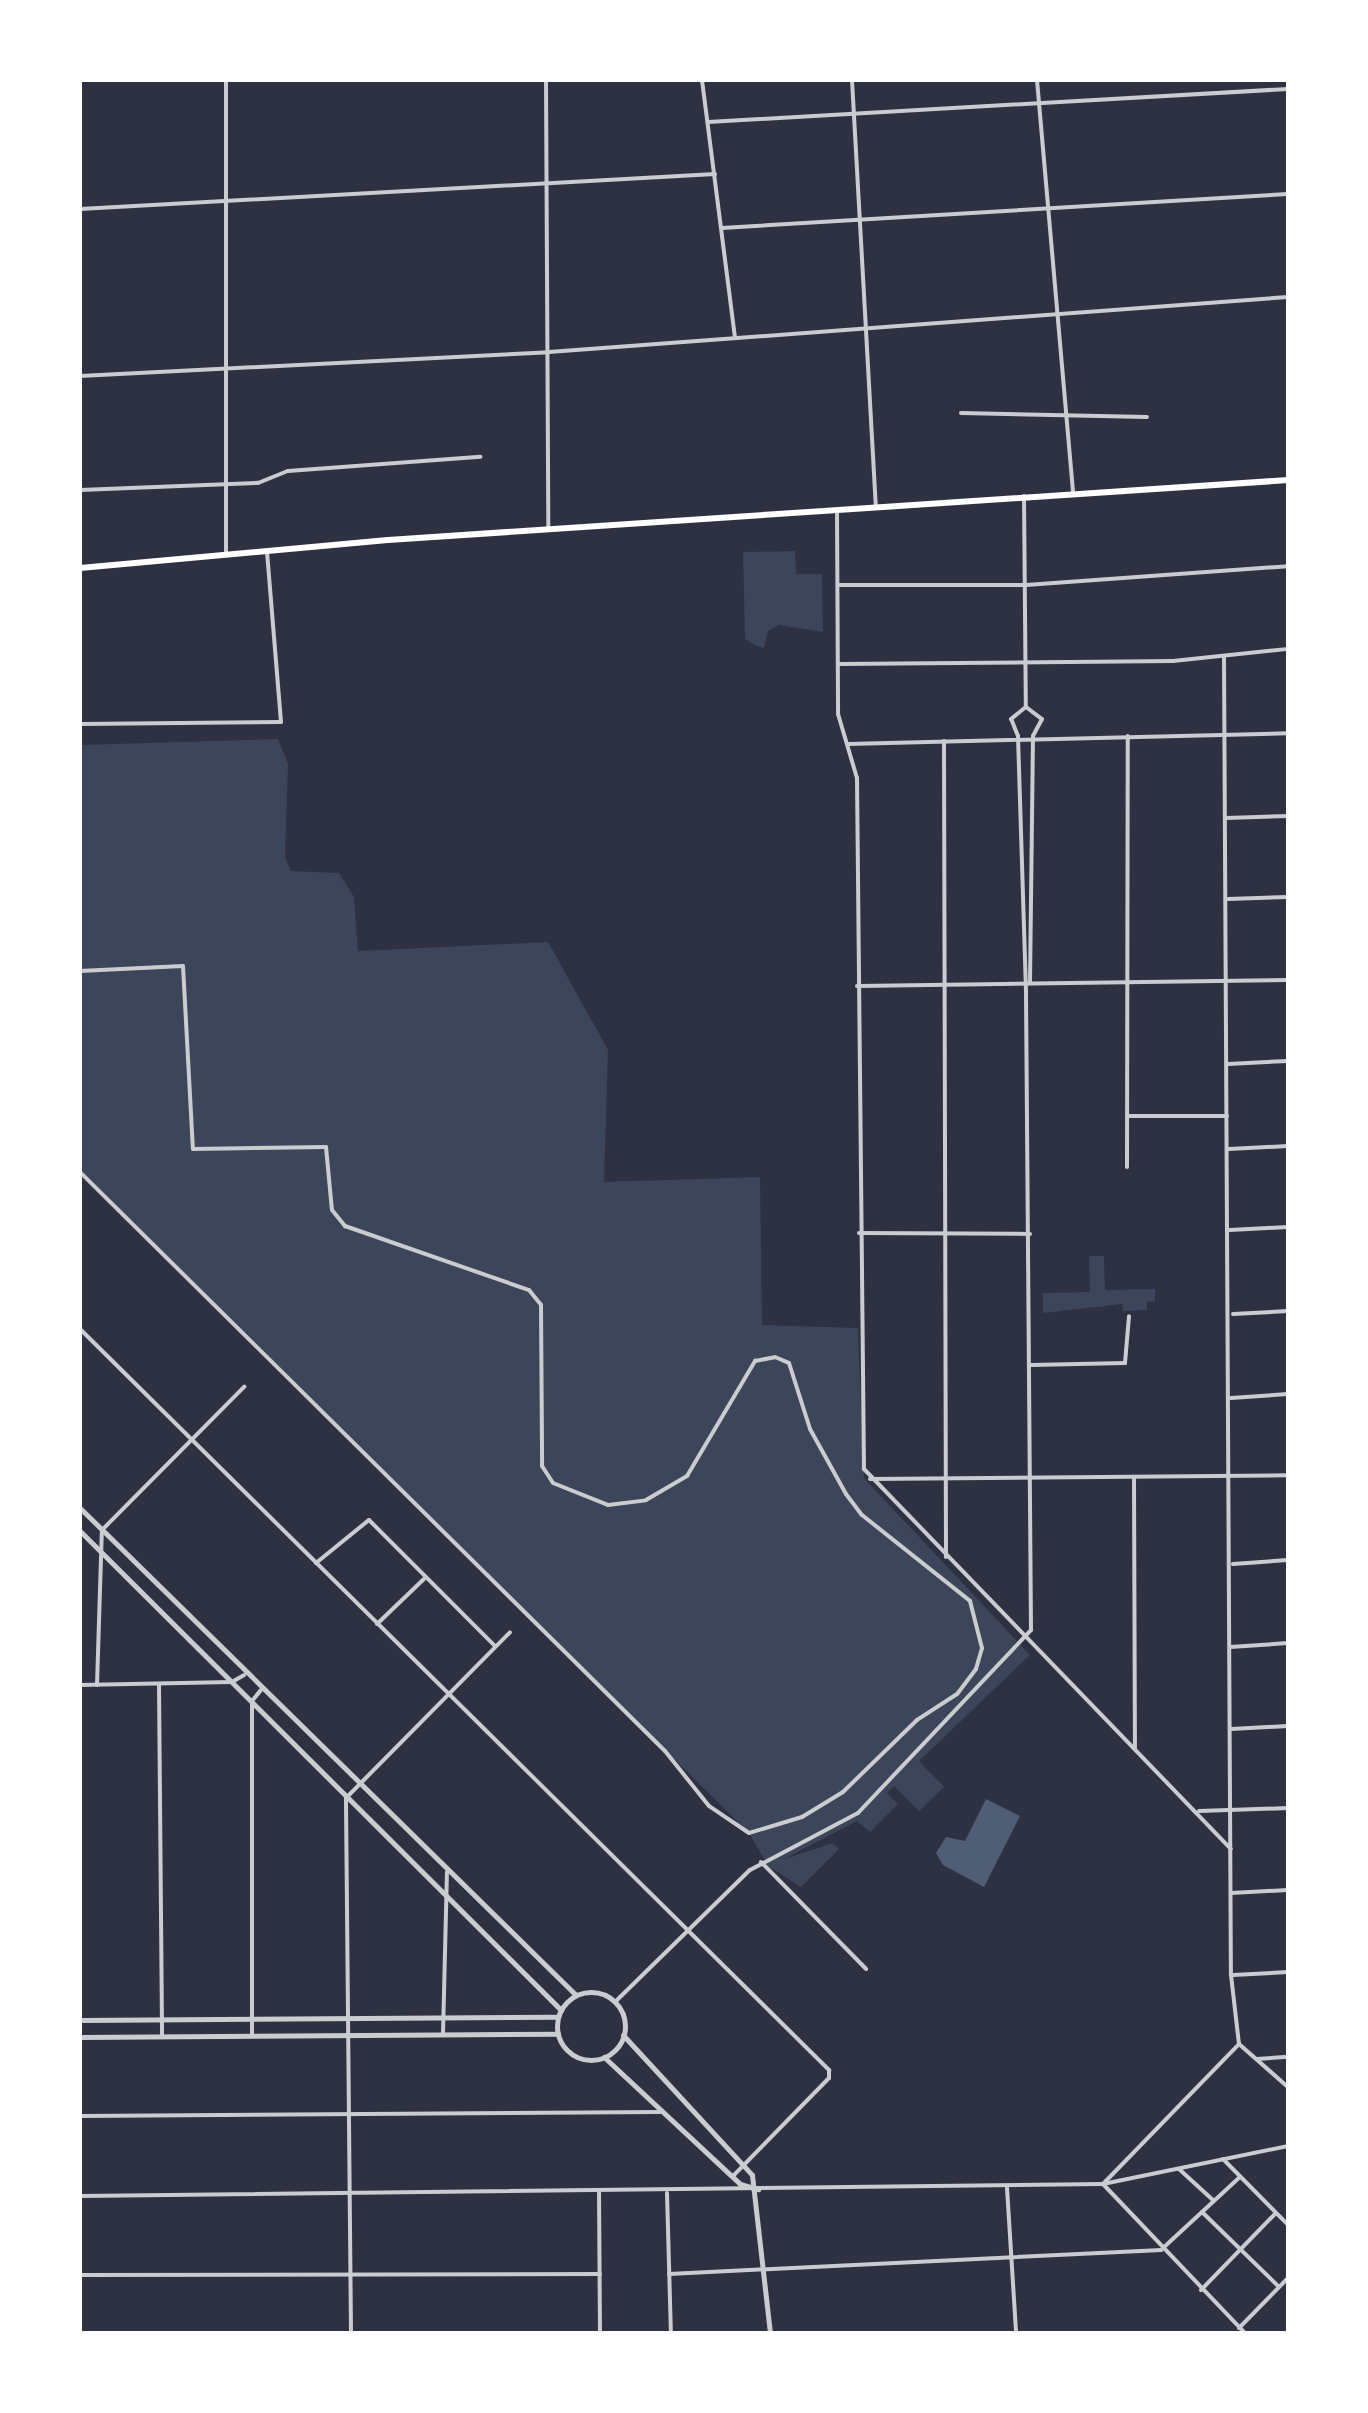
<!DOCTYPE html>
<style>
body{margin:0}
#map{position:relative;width:1368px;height:2413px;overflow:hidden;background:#2d3142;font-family:"Archivo Narrow",sans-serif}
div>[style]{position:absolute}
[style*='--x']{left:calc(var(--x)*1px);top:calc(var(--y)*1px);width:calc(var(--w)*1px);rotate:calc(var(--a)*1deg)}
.green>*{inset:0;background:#3c4559}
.water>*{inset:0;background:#4f5d75}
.pedestrian>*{height:4px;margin:-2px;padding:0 2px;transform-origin:2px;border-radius:2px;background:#caccd0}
.minor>*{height:4px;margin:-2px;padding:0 2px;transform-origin:2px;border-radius:2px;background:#caccd0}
.tertiary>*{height:5px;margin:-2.5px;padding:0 2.5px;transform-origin:2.5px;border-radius:2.5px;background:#caccd0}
.tertiary>.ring{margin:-2.5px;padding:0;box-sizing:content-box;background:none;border:5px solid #caccd0;border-radius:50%}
.secondary>*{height:6px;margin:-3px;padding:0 3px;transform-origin:3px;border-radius:3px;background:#fff}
span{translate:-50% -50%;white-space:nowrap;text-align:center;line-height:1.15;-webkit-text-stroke:9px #fff;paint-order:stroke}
.frame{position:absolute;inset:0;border:82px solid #fff;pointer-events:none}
</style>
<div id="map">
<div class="green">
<i style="clip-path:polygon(795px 551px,796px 574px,822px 574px,823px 632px,779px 625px,768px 631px,764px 648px,756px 646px,745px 639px,743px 552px)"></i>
<i style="clip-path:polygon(278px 739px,288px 764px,285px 857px,291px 871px,339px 873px,354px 897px,358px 951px,548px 942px,608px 1050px,604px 1182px,760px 1177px,762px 1325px,858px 1328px,864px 1478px,1030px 1655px,919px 1761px,944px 1787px,919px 1811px,894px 1786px,887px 1793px,898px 1804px,870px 1832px,857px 1821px,784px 1859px,833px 1843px,839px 1849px,801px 1887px,768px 1866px,749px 1833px,80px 1171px,80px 745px)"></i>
<i style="clip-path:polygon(1089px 1256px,1104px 1256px,1105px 1290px,1155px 1289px,1155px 1301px,1147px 1302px,1147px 1310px,1123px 1311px,1122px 1304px,1043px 1313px,1043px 1293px,1090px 1292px)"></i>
</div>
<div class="water">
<i style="clip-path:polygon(986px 1799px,1020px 1816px,984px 1887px,943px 1865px,936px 1853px,946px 1837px,965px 1841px)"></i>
</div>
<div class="pedestrian">
<i style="--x:80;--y:971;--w:103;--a:-2.8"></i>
<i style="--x:183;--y:966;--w:183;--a:86.9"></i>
<i style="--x:193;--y:1149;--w:133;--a:-0.9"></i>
<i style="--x:326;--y:1147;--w:63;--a:84.6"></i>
<i style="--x:332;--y:1210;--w:21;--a:51"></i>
<i style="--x:345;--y:1226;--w:195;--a:19.2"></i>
<i style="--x:529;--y:1290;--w:19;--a:51"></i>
<i style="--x:541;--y:1305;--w:161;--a:89.6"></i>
<i style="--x:542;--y:1466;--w:20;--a:57"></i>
<i style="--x:553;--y:1483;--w:59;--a:21.8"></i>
<i style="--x:608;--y:1505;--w:38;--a:-7"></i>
<i style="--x:646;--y:1500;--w:48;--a:-30.3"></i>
<i style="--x:687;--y:1476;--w:134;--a:-59.4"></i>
<i style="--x:755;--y:1361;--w:20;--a:-11"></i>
<i style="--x:775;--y:1357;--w:15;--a:23"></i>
<i style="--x:789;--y:1363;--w:69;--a:72.3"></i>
<i style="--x:810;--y:1429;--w:74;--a:61"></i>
<i style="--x:846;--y:1494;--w:26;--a:53"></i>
<i style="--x:862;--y:1515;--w:138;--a:38.5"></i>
<i style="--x:970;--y:1601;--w:49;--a:75.7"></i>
<i style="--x:982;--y:1648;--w:22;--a:106"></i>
<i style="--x:976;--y:1669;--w:31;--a:127"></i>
<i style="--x:957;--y:1694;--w:48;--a:147"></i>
<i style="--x:917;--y:1720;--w:103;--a:135.8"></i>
<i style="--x:843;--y:1792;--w:48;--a:148.6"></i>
<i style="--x:802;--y:1817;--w:55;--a:163.2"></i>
<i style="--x:749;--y:1833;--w:48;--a:-146"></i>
<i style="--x:709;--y:1806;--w:70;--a:-128.7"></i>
<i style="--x:665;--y:1751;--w:823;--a:-135.3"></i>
<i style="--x:1202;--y:2212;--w:107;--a:44.2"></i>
<i style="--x:1163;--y:2248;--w:105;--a:-42.7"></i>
<i style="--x:1201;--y:2290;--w:107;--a:-45.8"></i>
<i style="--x:1239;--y:2328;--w:70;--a:-45.6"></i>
</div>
<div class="minor">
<i style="--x:226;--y:80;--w:475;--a:90"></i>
<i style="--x:546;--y:80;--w:449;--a:89.7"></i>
<i style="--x:702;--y:80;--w:259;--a:82.7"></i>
<i style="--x:852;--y:80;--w:426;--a:86.8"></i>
<i style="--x:1037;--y:80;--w:415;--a:85"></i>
<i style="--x:708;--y:122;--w:581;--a:-3.26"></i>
<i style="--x:80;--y:209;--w:636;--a:-3.15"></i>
<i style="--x:722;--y:228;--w:567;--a:-3.44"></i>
<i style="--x:80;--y:376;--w:470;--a:-2.9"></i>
<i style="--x:549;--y:352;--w:741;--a:-4.26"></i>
<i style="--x:961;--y:413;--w:186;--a:1.2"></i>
<i style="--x:80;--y:490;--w:178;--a:-2.3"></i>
<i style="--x:258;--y:483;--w:32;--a:-22"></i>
<i style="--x:288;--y:471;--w:193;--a:-4.2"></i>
<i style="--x:1024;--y:496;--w:210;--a:89.5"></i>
<i style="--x:837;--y:511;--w:203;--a:89.7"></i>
<i style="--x:838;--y:714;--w:67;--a:73.5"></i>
<i style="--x:857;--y:778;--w:691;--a:89.42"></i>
<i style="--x:864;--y:1469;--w:528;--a:46"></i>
<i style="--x:839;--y:585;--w:187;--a:0"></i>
<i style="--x:1026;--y:585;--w:263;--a:-4.1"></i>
<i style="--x:1224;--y:656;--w:1319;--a:89.7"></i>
<i style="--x:1231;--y:1975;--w:69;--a:83.4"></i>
<i style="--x:839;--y:664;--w:334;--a:-0.5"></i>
<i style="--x:1173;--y:661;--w:116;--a:-6"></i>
<i style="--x:1026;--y:707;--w:20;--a:37"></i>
<i style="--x:1042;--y:719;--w:19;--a:118"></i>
<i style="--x:1033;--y:736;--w:246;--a:90.7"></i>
<i style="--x:80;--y:724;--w:201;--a:-0.6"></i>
<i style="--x:281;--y:722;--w:170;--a:-94.7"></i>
<i style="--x:944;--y:741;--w:816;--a:89.86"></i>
<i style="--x:848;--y:744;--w:440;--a:-1.4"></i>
<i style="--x:1226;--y:818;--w:62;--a:-1.8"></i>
<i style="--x:1228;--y:899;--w:60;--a:-1.9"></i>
<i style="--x:857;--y:986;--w:431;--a:-0.8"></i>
<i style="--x:1228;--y:1064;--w:60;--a:-2.9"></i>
<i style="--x:1127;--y:1116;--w:100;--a:0"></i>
<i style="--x:1229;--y:1149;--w:59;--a:-2.9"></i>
<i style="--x:1127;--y:1167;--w:431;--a:-89.9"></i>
<i style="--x:1230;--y:1230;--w:58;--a:-3"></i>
<i style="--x:859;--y:1233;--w:171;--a:0.3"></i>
<i style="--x:1233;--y:1314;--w:55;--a:-3.1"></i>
<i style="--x:80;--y:1329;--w:1054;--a:44.69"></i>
<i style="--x:829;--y:2070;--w:8;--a:90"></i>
<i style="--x:829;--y:2078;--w:137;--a:134.4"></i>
<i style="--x:1031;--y:1365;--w:94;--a:-1.2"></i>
<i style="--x:1125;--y:1363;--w:47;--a:-85.1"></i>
<i style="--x:1231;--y:1398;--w:57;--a:-4"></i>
<i style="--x:1134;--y:1478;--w:271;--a:89.8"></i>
<i style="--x:870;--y:1479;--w:418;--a:-0.5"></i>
<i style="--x:316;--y:1563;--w:68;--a:-39.1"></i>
<i style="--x:369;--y:1520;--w:178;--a:45"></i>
<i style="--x:1233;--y:1564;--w:55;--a:-4.2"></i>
<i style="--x:377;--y:1624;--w:65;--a:-43.8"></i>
<i style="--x:1230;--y:1647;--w:58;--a:-3.9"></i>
<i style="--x:80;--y:1685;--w:152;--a:-1.1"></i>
<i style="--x:232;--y:1682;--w:14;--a:-30"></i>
<i style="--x:97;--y:1685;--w:155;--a:-88.2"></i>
<i style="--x:102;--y:1530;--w:202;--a:-45.2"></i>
<i style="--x:159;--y:1685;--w:351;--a:89.5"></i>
<i style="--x:1231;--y:1729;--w:57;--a:-3"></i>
<i style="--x:1199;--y:1811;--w:89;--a:-1.9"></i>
<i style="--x:761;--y:1862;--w:150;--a:45.5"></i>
<i style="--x:1231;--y:1893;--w:57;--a:-3"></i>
<i style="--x:1233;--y:1975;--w:55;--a:-3.1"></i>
<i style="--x:615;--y:2002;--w:189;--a:-44.4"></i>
<i style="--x:750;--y:1870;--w:122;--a:-27.8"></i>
<i style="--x:858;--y:1813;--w:252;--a:-46.6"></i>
<i style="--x:1031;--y:1630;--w:639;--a:-90.45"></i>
<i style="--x:1026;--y:991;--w:255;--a:-91.8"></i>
<i style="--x:1018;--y:736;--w:18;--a:-112"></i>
<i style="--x:1011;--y:719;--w:19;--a:-39"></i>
<i style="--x:443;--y:2034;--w:162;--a:-88.6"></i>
<i style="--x:252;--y:2036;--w:335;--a:-90"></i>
<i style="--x:252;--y:1701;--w:14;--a:-51"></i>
<i style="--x:1239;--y:2044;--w:65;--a:41.3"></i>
<i style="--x:1257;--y:2059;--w:31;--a:-4"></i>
<i style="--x:80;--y:2116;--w:580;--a:-0.4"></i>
<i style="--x:1223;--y:2159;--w:93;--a:45.4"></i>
<i style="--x:1179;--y:2169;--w:47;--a:42.4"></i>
<i style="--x:1103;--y:2184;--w:206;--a:46.4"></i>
<i style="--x:1103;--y:2184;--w:195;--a:-45.8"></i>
<i style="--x:1007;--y:2188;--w:145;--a:86.4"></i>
<i style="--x:599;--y:2190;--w:143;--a:89.6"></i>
<i style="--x:667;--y:2193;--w:140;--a:88.4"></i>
<i style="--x:80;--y:2196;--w:1023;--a:-0.67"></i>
<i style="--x:1103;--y:2184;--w:189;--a:-11.6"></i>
<i style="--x:669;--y:2274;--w:493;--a:-2.8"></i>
<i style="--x:80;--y:2275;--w:520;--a:-0.11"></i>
<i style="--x:351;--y:2333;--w:535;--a:-90.54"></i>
<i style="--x:346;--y:1798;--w:233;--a:-45.3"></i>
</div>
<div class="tertiary">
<i style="--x:80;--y:1508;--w:695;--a:44.48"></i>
<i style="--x:80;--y:1531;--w:679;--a:44.88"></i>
<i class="ring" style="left:557px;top:1992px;width:63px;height:63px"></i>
<i style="--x:80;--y:2020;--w:478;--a:-0.4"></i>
<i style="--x:623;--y:2035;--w:190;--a:47.3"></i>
<i style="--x:752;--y:2175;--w:159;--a:83.5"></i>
<i style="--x:80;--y:2037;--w:478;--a:-0.4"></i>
<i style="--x:604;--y:2057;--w:186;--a:43"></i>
<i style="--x:740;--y:2184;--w:19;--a:16"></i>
</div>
<div class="secondary">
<i style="--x:80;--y:568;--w:309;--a:-5.2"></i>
<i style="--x:388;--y:540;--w:902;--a:-3.81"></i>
</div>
<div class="frame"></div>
</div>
